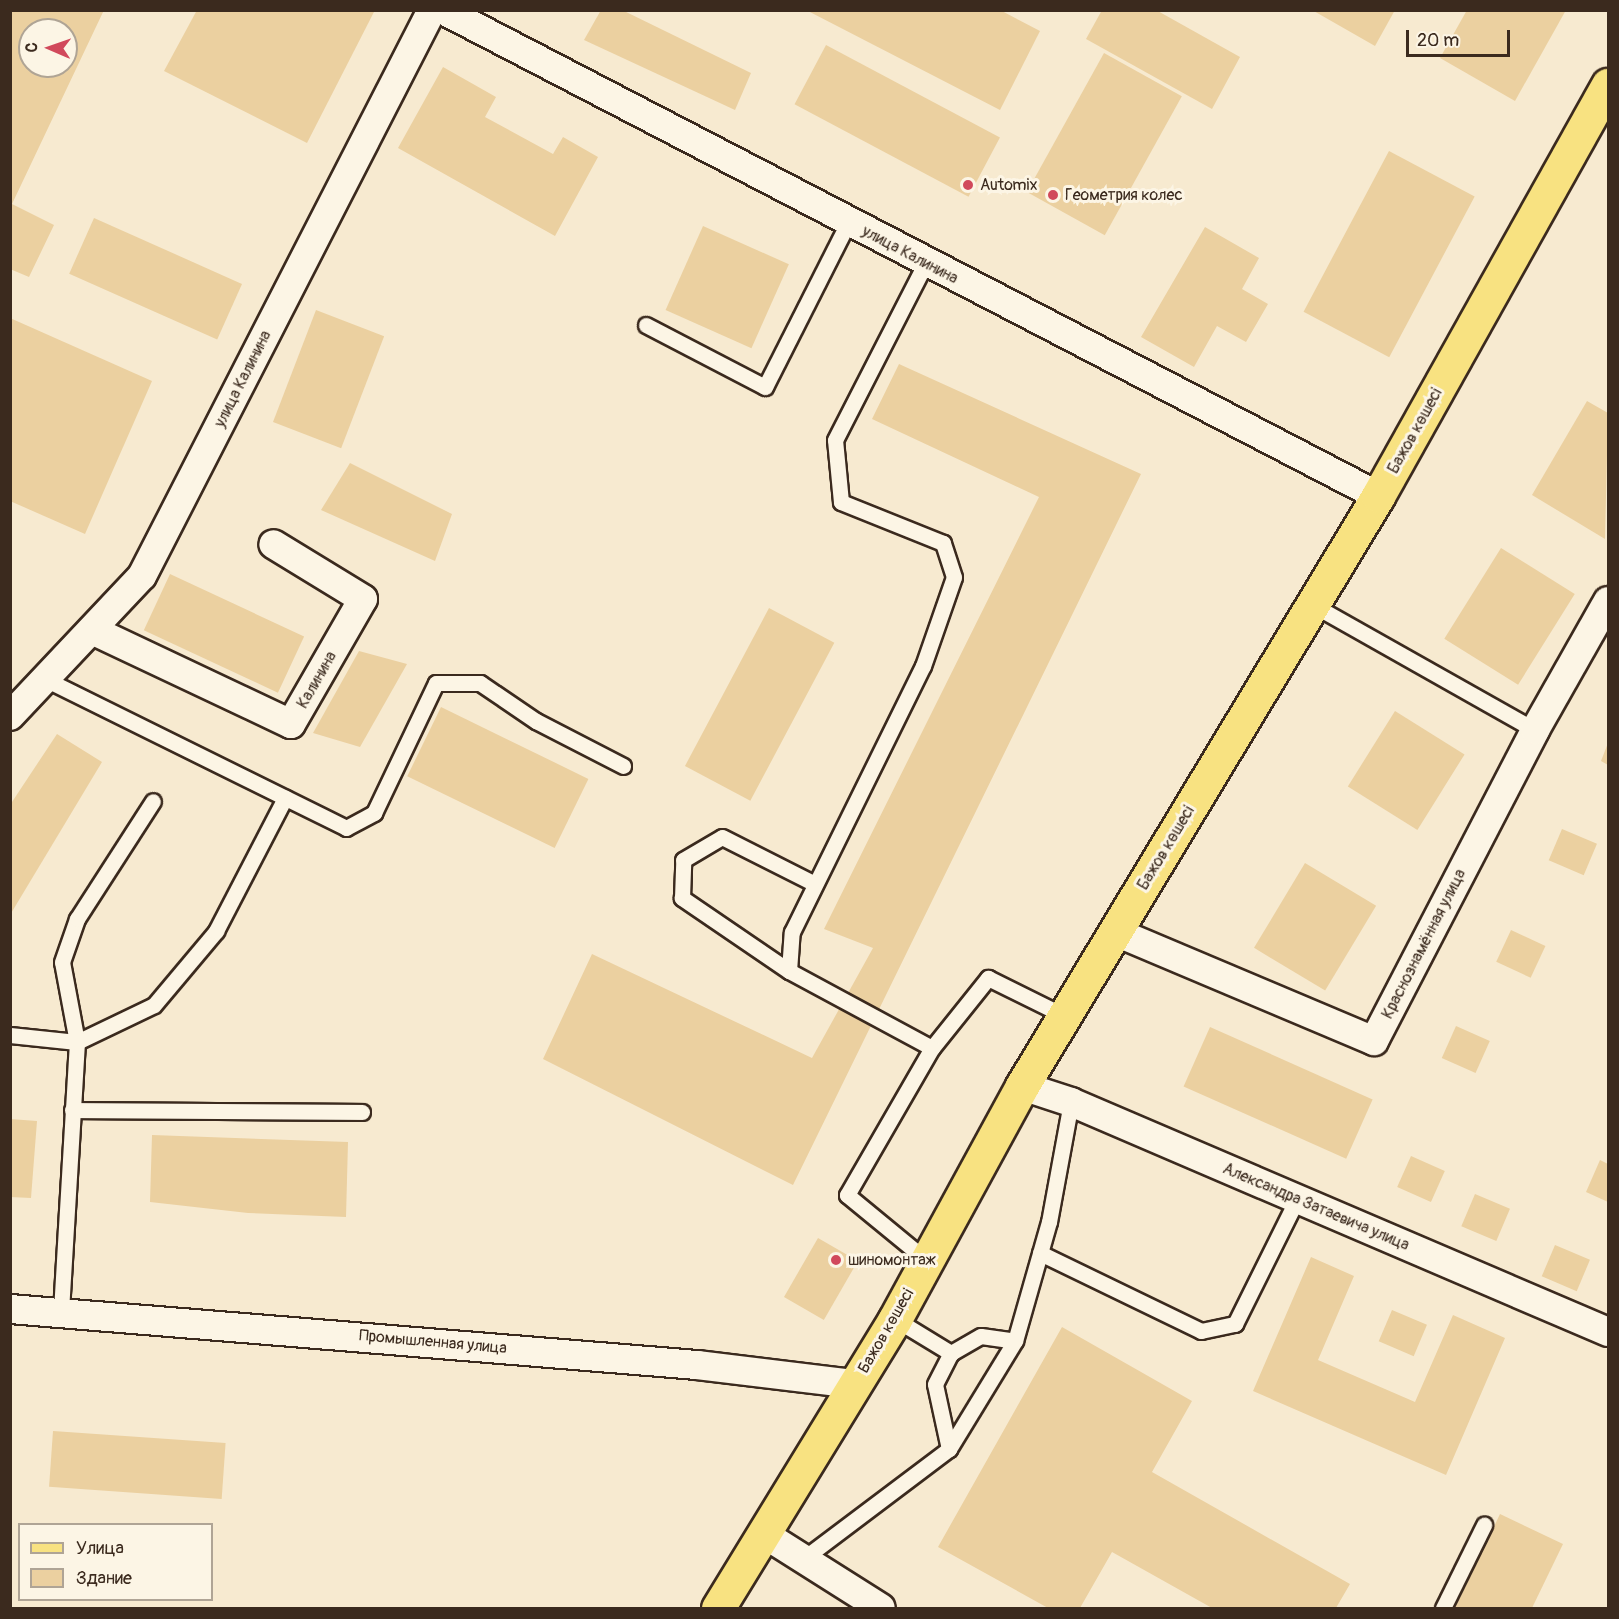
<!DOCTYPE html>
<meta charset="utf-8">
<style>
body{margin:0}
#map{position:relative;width:1619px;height:1619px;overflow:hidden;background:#f7ead0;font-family:Pangolin,sans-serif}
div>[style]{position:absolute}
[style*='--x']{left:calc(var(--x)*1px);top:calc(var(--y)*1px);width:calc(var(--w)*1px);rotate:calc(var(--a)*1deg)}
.building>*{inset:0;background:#ebd0a0;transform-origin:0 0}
.roads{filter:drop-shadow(2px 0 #3b2a1e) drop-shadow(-2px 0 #3b2a1e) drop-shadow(0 2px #3b2a1e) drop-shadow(0 -2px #3b2a1e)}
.service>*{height:15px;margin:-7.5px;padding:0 7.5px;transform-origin:7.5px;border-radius:7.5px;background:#fcf5e5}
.minor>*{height:28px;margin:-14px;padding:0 14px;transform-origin:14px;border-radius:14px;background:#fcf5e5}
.primary>*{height:33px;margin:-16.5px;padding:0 16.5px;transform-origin:16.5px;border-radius:16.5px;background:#f8e281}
.dots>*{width:16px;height:16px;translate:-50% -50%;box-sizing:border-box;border:3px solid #fcf5e5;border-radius:50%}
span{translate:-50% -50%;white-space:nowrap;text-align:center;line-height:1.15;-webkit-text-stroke:6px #fcf5e5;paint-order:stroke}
.poi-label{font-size:16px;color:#3b2a1e}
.left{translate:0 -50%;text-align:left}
.street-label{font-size:16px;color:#3b2a1e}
.frame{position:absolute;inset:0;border:12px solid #3b2a1e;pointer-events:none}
.legend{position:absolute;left:18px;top:1523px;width:195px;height:78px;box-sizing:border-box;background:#fcf5e5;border:2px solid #afa495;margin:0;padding:8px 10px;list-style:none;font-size:18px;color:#3b2a1e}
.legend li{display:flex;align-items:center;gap:12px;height:30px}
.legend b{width:30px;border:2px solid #afa495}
.north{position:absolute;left:18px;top:18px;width:60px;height:60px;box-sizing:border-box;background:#fcf5e5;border:2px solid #afa495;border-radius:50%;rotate:272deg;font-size:16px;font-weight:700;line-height:24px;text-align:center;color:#3b2a1e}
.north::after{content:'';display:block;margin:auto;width:21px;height:27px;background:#d1495b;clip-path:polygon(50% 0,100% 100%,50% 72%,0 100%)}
.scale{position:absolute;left:1406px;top:30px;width:104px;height:27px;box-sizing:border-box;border:3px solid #3b2a1e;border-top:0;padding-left:8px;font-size:18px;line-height:21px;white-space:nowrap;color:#3b2a1e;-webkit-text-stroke:4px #fcf5e5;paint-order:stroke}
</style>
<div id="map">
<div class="building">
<i style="clip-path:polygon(evenodd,10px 10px,104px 10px,12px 204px,54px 225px,29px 277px,10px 269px,10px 10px,30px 30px,66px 30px,66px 66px,30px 66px,30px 30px)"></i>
<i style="clip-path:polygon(197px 10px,375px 10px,307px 143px,164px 71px)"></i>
<i style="clip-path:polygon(601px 10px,622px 10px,751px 73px,735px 110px,584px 40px)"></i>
<i style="clip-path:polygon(806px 10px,1000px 10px,1040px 31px,1000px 110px)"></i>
<i style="clip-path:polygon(1102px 10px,1156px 10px,1240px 57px,1212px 109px,1086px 39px)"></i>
<i style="clip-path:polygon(1312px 10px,1395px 10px,1375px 46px)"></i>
<i style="clip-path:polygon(1467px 10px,1566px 10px,1515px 101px,1440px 58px)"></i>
<i style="left:826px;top:45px;width:197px;height:67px;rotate:28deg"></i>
<i style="left:1104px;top:53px;width:89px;height:159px;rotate:29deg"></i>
<i style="clip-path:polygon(443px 67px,496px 97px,485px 117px,553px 154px,563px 137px,598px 157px,555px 236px,398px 148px)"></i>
<i style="left:1389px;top:151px;width:97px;height:182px;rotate:28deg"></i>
<i style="left:94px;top:218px;width:162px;height:61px;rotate:24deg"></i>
<i style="left:703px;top:226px;width:94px;height:92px;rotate:24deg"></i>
<i style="clip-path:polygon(1205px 227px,1259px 258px,1242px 289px,1268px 304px,1246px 342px,1217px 326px,1194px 367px,1141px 337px)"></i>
<i style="left:316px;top:310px;width:73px;height:120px;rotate:21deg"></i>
<i style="clip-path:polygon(10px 318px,152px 381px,85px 534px,10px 501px)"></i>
<i style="clip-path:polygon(899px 364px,1141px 474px,793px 1185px,543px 1059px,592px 954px,812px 1058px,873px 948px,824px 929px,1039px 497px,872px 419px)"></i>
<i style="clip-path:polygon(1587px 401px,1608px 413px,1605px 539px,1532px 495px)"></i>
<i style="clip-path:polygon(350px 463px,452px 514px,435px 561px,321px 510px)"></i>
<i style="left:1501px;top:548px;width:87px;height:107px;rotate:32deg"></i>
<i style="left:170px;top:574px;width:148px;height:62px;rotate:25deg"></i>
<i style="left:769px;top:608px;width:74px;height:179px;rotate:28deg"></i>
<i style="clip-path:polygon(359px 651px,407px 664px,360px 747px,313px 733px)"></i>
<i style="left:441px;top:707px;width:164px;height:77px;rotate:26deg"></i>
<i style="left:1395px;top:711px;width:82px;height:89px;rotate:32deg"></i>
<i style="clip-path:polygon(57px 734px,102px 762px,10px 915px,10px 805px)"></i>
<i style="clip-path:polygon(1608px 743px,1608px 765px,1601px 761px)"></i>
<i style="left:1562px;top:829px;width:38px;height:34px;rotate:23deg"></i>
<i style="left:1305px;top:863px;width:83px;height:99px;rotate:31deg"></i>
<i style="left:1511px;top:930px;width:38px;height:35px;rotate:25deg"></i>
<i style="left:1456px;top:1026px;width:37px;height:35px;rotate:24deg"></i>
<i style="left:1210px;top:1027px;width:178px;height:65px;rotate:24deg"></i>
<i style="clip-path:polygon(10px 1119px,37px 1121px,31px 1198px,10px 1197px)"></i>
<i style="clip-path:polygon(152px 1135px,348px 1142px,346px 1217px,248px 1213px,150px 1202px)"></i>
<i style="left:1411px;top:1156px;width:37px;height:34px;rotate:24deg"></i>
<i style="clip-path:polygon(1600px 1160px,1608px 1164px,1608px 1202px,1586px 1192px)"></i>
<i style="left:1475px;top:1194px;width:38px;height:35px;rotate:23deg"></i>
<i style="left:818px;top:1238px;width:46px;height:68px;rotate:30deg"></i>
<i style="left:1555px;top:1245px;width:38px;height:34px;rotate:23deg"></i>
<i style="clip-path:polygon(1311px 1257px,1354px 1276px,1318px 1360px,1415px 1402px,1453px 1315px,1505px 1338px,1446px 1475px,1253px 1391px)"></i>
<i style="left:1392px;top:1310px;width:38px;height:34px;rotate:23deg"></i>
<i style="clip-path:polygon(1062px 1327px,1192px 1401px,1152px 1472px,1350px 1584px,1336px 1608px,1212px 1608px,1112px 1552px,1080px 1608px,1048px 1608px,938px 1547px)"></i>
<i style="left:53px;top:1431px;width:173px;height:56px;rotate:4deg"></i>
<i style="clip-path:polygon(1500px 1514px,1563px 1544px,1532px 1608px,1455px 1608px)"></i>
</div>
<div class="roads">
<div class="service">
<i style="--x:646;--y:325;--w:134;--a:27.5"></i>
<i style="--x:765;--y:387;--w:184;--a:-63.2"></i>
<i style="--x:1313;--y:605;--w:255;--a:29.4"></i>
<i style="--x:45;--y:679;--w:336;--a:26.3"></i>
<i style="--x:346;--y:828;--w:32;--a:-28"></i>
<i style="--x:374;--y:813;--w:144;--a:-64.5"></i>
<i style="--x:436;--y:683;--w:44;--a:0"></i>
<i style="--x:480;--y:683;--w:68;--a:34.2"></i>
<i style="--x:536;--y:721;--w:98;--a:27.3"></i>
<i style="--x:789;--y:971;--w:130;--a:-145.7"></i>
<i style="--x:682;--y:898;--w:38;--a:-88"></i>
<i style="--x:683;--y:860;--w:45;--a:-30.5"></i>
<i style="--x:722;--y:837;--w:104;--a:26.8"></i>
<i style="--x:10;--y:1035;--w:67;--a:6"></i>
<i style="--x:77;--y:1042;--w:85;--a:-25.7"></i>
<i style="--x:154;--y:1005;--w:97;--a:-50"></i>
<i style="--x:216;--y:931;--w:150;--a:-62.6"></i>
<i style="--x:932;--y:1048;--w:90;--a:-51.3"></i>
<i style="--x:988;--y:978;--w:86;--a:26.3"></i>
<i style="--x:72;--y:1110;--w:290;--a:0.4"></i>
<i style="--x:1040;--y:1253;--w:179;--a:25.8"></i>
<i style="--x:1201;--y:1331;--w:35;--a:-12"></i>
<i style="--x:1235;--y:1324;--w:140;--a:-63.6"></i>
<i style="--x:925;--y:1259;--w:101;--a:-140.6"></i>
<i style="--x:847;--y:1195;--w:170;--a:-60"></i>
<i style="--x:932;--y:1048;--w:162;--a:-151.7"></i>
<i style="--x:789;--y:971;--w:39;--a:-86"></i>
<i style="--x:792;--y:932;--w:297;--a:-63.8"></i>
<i style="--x:923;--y:666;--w:94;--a:-70.8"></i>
<i style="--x:954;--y:577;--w:36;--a:-108"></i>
<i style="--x:943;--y:543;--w:110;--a:-158.1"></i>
<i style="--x:841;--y:502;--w:62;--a:-95.5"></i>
<i style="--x:835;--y:440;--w:198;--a:-62.9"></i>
<i style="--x:61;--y:1311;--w:269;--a:-86.6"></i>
<i style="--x:77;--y:1042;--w:81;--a:-100.6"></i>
<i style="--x:62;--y:962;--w:46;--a:-70.8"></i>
<i style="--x:77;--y:919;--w:140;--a:-57.2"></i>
<i style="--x:895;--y:1319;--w:66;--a:31.3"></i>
<i style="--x:949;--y:1449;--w:66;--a:-102.2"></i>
<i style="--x:935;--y:1384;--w:35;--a:-63"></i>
<i style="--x:951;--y:1353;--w:34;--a:-30"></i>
<i style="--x:981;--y:1336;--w:34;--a:8"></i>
<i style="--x:803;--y:1559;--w:183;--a:-37"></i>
<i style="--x:949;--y:1449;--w:127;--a:-58.6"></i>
<i style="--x:1015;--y:1341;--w:124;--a:-74.1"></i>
<i style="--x:1049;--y:1222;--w:122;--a:-79.6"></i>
<i style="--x:1443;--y:1608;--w:93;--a:-63.7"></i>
</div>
<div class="minor">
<i style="--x:443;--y:10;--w:1054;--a:27.46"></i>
<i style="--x:92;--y:630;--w:220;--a:25.3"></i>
<i style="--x:291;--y:724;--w:144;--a:-60.1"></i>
<i style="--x:363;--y:599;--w:105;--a:-148.6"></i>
<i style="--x:10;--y:716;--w:192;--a:-46.7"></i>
<i style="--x:142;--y:576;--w:636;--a:-62.87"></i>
<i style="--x:1116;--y:932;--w:280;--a:22.9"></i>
<i style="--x:1374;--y:1041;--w:350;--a:-62.6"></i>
<i style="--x:1535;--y:730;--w:148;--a:-60.5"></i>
<i style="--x:1022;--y:1086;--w:52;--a:18.1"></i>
<i style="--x:1071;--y:1102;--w:584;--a:23.19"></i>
<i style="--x:10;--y:1309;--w:689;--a:4.66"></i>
<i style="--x:697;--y:1365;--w:159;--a:6.9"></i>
<i style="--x:764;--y:1534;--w:138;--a:32.3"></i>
</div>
<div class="primary">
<i style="--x:718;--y:1608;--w:339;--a:-58.5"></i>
<i style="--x:895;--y:1319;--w:265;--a:-61.4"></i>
<i style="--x:1022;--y:1086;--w:689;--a:-58.89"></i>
<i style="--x:1378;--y:496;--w:471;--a:-60.8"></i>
</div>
</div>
<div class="dots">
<i style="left:968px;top:185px;background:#d1495b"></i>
<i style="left:1053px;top:195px;background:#d1495b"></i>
<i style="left:836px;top:1260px;background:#d1495b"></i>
</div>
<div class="poi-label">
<span class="left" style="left:980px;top:185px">Automix</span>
<span class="left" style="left:1065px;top:195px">Геометрия колес</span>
<span class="left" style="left:848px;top:1260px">шиномонтаж</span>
</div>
<div class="street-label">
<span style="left:910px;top:255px;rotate:28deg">улица Калинина</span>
<span style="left:243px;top:379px;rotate:-63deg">улица Калинина</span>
<span style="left:1415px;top:431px;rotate:-61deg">Бажов көшесі</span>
<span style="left:317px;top:680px;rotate:-60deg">Калинина</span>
<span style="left:1166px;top:848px;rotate:-59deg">Бажов көшесі</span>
<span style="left:1424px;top:944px;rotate:-63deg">Краснознамённая улица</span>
<span style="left:1316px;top:1207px;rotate:23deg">Александра Затаевича улица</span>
<span style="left:886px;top:1331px;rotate:-60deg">Бажов көшесі</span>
<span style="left:433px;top:1342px;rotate:5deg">Промышленная улица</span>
</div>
<div class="frame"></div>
<ul class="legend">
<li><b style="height:8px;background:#f8e281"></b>Улица</li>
<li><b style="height:16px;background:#ebd0a0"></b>Здание</li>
</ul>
<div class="north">С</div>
<div class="scale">20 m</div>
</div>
